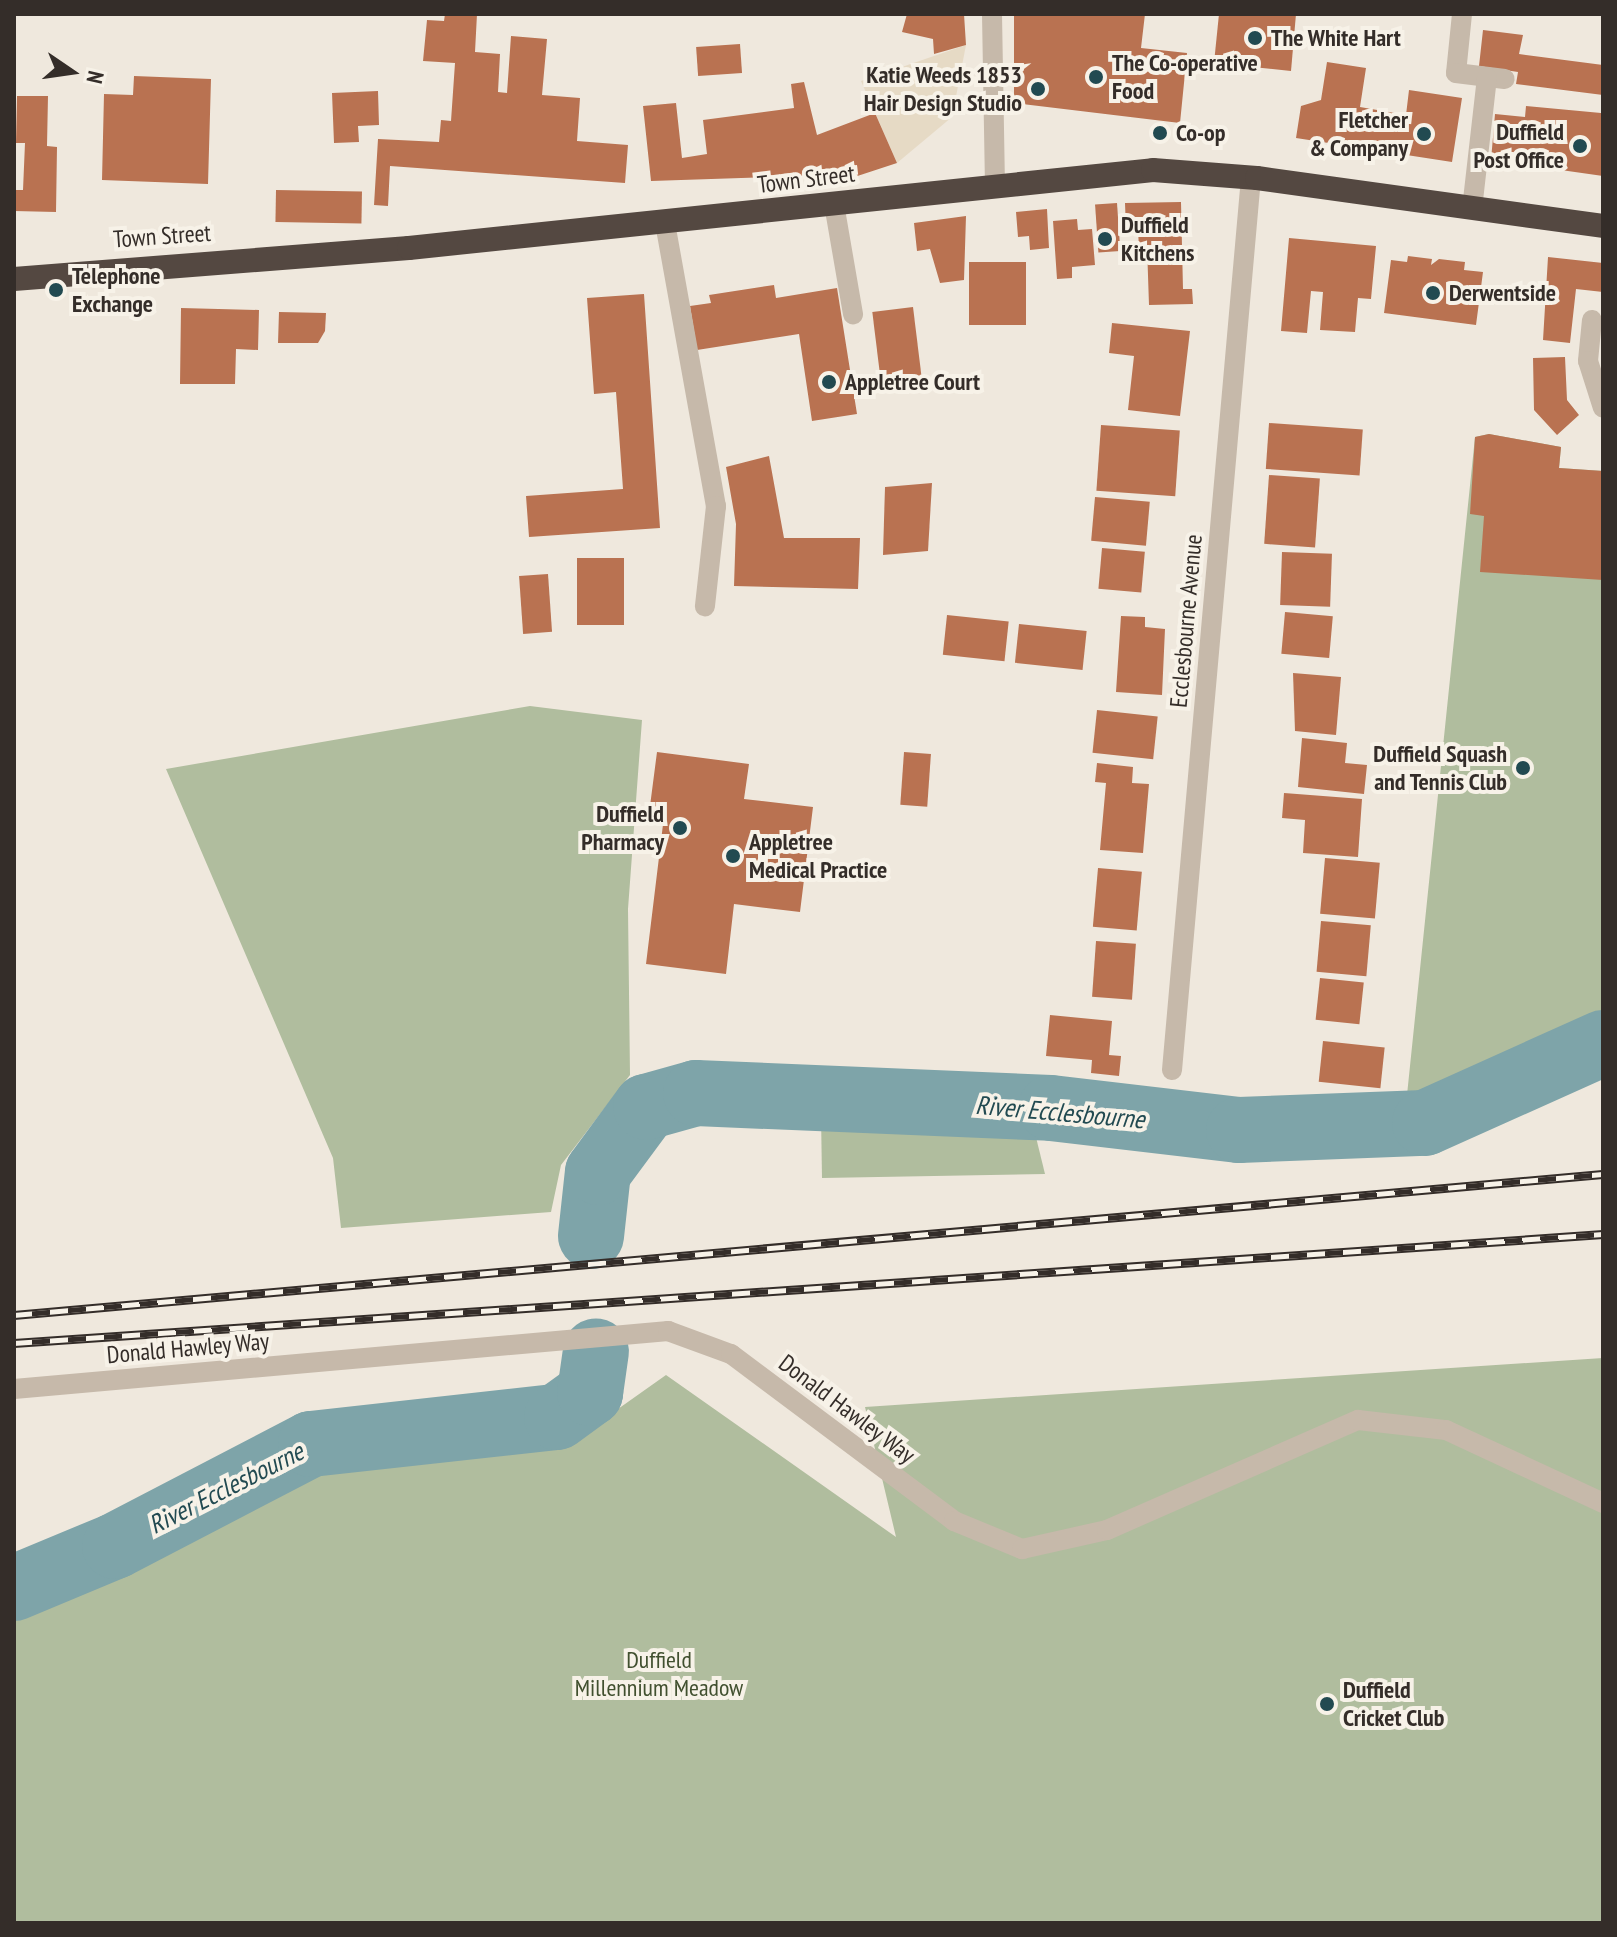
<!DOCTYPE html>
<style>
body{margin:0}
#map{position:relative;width:1617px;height:1937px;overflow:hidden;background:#efe8dd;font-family:"PT Sans Narrow",sans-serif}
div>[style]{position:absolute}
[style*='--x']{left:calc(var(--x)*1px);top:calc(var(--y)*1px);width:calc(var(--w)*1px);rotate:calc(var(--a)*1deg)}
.green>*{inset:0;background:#b0bd9e}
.plaza>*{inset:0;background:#e6dac5}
.river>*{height:66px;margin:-33px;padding:0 33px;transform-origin:33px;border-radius:33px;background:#7ea4a9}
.building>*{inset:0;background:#b97251;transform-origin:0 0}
.minor>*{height:20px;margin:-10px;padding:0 10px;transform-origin:10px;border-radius:10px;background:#c6b9aa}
.highway>*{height:24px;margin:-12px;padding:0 12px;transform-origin:12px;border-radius:12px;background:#544841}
.rail>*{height:9px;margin-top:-4.5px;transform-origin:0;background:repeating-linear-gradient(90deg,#f7f2e8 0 18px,#342d29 0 36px);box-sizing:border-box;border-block:2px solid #342d29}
.dots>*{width:22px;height:22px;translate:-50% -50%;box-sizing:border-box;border:4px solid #f7f2e8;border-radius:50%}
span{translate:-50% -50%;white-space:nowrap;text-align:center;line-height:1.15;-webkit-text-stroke:8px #f7f2e8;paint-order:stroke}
.poi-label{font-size:24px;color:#342d29;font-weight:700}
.left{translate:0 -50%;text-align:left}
.right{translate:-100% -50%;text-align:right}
.street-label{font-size:24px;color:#342d29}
.park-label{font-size:24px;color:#41502f}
.water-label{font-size:26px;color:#224a51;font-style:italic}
.frame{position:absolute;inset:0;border:16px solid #342d29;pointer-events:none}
.north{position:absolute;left:32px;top:32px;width:80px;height:80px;-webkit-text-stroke:6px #f7f2e8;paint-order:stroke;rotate:103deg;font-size:22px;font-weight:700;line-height:32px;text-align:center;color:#342d29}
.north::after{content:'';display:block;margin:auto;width:28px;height:36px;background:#342d29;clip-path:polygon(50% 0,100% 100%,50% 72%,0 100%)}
</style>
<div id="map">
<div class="green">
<i style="clip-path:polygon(1489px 434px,1561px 447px,1559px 468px,1603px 471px,1603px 1021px,1407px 1095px,1475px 437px)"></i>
<i style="clip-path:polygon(530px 706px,642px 720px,628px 909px,630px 1075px,561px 1165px,551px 1212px,341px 1228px,333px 1158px,166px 769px)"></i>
<i style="clip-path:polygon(821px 1115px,1033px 1125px,1045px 1174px,822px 1178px)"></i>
<i style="clip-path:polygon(1603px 1358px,1603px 1923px,14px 1923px,14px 1609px,309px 1471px,577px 1438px,666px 1375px,896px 1537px,865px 1407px)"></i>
</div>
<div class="plaza">
<i style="clip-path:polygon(966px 45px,952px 117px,897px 163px,861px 81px)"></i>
</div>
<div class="river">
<i style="--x:591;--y:1236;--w:64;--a:-83.8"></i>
<i style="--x:598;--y:1172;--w:81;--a:-53.6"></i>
<i style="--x:646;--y:1107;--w:52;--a:-15.6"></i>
<i style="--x:696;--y:1093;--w:355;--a:2.4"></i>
<i style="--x:1051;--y:1108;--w:189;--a:6.7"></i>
<i style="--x:1239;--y:1130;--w:186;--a:-2.2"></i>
<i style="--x:1425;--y:1123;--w:195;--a:-24.2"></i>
<i style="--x:14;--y:1588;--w:109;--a:-22.6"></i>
<i style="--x:115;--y:1546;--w:221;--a:-27.5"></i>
<i style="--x:311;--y:1444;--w:247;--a:-6.3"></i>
<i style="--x:557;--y:1417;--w:41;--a:-36"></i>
<i style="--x:590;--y:1393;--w:42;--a:-81.9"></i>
</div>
<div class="building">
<i style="clip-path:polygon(445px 14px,477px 14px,475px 52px,500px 54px,498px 92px,507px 93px,511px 36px,547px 39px,542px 95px,580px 98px,577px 141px,628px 145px,625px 183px,390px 166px,388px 206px,374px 205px,378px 139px,439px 142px,441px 120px,451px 121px,455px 63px,423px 61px,427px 20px,444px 21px)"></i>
<i style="clip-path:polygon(907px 14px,964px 14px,966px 45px,934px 54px,933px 39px,902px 32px)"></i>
<i style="clip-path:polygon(1014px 14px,1145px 14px,1141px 48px,1187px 53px,1180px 123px,1014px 103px)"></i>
<i style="clip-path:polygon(1219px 14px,1296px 14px,1291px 71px,1214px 63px)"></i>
<i style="clip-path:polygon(1483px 30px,1523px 35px,1519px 54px,1603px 65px,1603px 95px,1516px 84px,1518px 72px,1479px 66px)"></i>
<i style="left:740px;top:44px;width:29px;height:44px;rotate:86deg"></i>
<i style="clip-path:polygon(1327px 62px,1366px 68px,1360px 107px,1406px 115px,1409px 90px,1462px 98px,1452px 162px,1296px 138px,1301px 106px,1321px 100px)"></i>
<i style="clip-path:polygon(134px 76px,211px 79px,208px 184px,102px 180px,104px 94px,133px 95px)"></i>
<i style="clip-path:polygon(804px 82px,817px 135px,875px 113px,897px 163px,830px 185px,827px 175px,651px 181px,643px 106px,676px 103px,682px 158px,707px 154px,703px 120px,794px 108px,791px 84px)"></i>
<i style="clip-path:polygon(378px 91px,379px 125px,358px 126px,359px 142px,334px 143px,332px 93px)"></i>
<i style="clip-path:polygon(17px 96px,48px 96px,47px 146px,57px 147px,56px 212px,14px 211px,14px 190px,23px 190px,25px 143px,16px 143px)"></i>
<i style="clip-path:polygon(1526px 106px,1601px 113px,1603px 176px,1491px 160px,1495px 114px,1525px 117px)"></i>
<i style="left:276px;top:190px;width:86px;height:32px;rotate:1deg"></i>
<i style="clip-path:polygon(1181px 202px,1183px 289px,1192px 289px,1193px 304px,1149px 305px,1147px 246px,1139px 247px,1138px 231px,1126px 231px,1125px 203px)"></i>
<i style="left:1117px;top:203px;width:48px;height:22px;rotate:86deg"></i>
<i style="clip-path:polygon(1047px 209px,1049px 248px,1030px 250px,1029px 236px,1018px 237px,1016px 212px)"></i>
<i style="clip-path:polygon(966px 216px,964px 280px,940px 283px,930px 249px,917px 251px,914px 223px)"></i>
<i style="clip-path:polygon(1077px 219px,1078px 230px,1092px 229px,1095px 265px,1072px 267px,1072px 278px,1057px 279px,1053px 221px)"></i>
<i style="clip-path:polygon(1289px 238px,1376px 246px,1371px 299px,1358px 298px,1355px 332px,1320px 330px,1323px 292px,1311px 291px,1307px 333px,1281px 331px)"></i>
<i style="clip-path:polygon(1408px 256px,1432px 259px,1431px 265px,1439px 259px,1465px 262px,1464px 270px,1483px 272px,1476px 325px,1384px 313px,1391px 260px,1407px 262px)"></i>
<i style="clip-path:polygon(1548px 257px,1603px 263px,1603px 292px,1576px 289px,1570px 343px,1543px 340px)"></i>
<i style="left:1026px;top:262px;width:63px;height:57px;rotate:90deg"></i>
<i style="clip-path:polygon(774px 285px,776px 298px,837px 288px,857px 414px,812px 421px,799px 334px,697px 350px,690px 306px,711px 303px,709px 295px)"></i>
<i style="clip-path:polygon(644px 294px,660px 528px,529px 537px,526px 496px,623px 489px,616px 392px,594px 394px,587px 298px)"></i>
<i style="left:913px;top:307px;width:70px;height:41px;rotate:83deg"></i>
<i style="clip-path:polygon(181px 308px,259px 310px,258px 350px,236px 349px,235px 384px,180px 384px)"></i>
<i style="clip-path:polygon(279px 312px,326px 313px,325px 331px,318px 343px,278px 343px)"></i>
<i style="clip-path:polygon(1112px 323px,1190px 331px,1180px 416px,1128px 410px,1134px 356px,1109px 353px)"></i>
<i style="clip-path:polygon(1565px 357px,1567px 400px,1579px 415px,1557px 435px,1534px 410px,1533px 358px)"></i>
<i style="left:1269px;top:423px;width:94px;height:46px;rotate:4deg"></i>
<i style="left:1101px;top:425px;width:79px;height:66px;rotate:4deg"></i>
<i style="clip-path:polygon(1489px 434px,1561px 447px,1559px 468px,1603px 471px,1603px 580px,1480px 572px,1484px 516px,1470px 514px,1475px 437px)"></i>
<i style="clip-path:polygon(769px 456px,784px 538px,860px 538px,858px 589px,734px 586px,736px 524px,726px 467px)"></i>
<i style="left:1269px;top:475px;width:51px;height:69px;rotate:4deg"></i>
<i style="clip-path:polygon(932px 483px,928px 551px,883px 555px,885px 487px)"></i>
<i style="left:1095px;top:497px;width:55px;height:44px;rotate:5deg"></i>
<i style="left:1102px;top:548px;width:43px;height:41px;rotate:5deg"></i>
<i style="left:1282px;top:552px;width:50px;height:53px;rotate:2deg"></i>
<i style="left:624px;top:558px;width:67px;height:47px;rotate:90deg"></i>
<i style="left:548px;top:574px;width:58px;height:29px;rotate:86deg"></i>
<i style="left:1285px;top:612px;width:48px;height:42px;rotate:5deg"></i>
<i style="left:947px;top:615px;width:62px;height:40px;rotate:6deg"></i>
<i style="clip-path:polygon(1121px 616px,1145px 617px,1145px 627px,1165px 629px,1162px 695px,1116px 692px)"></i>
<i style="left:1019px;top:624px;width:68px;height:39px;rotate:6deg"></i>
<i style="clip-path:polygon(1293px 673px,1341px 677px,1336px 735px,1295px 731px)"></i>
<i style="left:1097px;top:710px;width:61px;height:43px;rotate:6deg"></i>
<i style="clip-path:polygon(1302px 738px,1347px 743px,1345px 763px,1367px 765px,1364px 794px,1298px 787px)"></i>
<i style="clip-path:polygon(657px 752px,749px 764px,744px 799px,813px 807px,800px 912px,734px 904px,726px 974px,646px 964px,665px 808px,650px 806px)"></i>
<i style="left:904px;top:752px;width:27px;height:53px;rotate:4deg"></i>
<i style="clip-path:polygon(1097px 763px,1133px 767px,1132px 783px,1149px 784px,1143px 853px,1100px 850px,1106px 783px,1095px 782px)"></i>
<i style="clip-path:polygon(1284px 793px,1362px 799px,1358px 857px,1303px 853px,1305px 820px,1282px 818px)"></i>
<i style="left:1325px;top:858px;width:55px;height:56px;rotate:5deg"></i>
<i style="left:1098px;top:868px;width:44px;height:59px;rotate:5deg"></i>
<i style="left:1321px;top:921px;width:50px;height:51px;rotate:5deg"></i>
<i style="left:1096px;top:941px;width:40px;height:56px;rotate:4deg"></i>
<i style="left:1320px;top:978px;width:44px;height:42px;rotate:6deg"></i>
<i style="clip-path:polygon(1050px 1015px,1112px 1021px,1109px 1055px,1121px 1056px,1119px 1076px,1091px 1073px,1092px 1060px,1046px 1056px)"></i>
<i style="left:1323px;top:1041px;width:62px;height:41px;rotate:6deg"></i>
</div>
<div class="minor">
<i style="--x:992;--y:14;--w:169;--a:89"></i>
<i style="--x:1462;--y:14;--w:59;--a:95.8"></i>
<i style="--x:1456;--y:73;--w:49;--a:7"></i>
<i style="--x:834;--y:204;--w:112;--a:80.2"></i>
<i style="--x:1472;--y:209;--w:132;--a:-83.5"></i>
<i style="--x:665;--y:223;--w:288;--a:79.8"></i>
<i style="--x:716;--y:506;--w:101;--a:96.3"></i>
<i style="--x:1592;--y:320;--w:41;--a:95.6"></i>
<i style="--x:1588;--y:361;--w:49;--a:72.3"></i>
<i style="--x:1172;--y:1070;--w:896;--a:-84.94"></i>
<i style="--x:14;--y:1389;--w:657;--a:-5.07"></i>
<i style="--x:668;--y:1331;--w:67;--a:20.1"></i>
<i style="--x:731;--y:1354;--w:279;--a:36.8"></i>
<i style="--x:954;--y:1521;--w:74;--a:22.4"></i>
<i style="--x:1022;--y:1549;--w:87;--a:-12.6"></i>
<i style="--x:1107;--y:1530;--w:274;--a:-23.7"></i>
<i style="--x:1358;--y:1420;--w:89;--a:6.5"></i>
<i style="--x:1446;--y:1430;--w:173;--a:24.9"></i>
</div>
<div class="highway">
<i style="--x:14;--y:279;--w:396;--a:-4.5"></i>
<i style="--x:409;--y:248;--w:748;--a:-5.98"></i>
<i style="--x:1153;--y:170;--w:104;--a:4.4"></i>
<i style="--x:1257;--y:178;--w:349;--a:7.9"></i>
</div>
<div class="rail">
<i style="--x:14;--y:1315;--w:1595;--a:-5.07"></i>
<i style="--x:14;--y:1343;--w:1593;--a:-3.92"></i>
</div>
<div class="dots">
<i style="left:1255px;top:38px;background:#224a51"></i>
<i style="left:1096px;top:77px;background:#224a51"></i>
<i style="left:1038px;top:89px;background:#224a51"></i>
<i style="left:1160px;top:133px;background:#224a51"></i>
<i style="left:1424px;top:134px;background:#224a51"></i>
<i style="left:1580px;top:146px;background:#224a51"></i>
<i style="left:1105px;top:239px;background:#224a51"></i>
<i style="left:56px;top:290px;background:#224a51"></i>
<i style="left:1433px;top:293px;background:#224a51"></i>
<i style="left:829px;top:382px;background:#224a51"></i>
<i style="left:1523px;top:768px;background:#224a51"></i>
<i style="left:680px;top:828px;background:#224a51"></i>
<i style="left:733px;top:856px;background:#224a51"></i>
<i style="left:1327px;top:1704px;background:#224a51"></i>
</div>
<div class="poi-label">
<span class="left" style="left:1271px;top:38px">The White Hart</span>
<span class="left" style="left:1112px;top:77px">The Co-operative<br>Food</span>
<span class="right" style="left:1022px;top:89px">Katie Weeds 1853<br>Hair Design Studio</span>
<span class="right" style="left:1408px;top:134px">Fletcher<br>&amp; Company</span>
<span class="right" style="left:1564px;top:146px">Duffield<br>Post Office</span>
<span class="left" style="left:1176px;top:133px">Co-op</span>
<span class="left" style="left:1121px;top:239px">Duffield<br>Kitchens</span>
<span class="left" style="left:72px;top:290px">Telephone<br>Exchange</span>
<span class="left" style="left:1449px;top:293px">Derwentside</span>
<span class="left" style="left:845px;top:382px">Appletree Court</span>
<span class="right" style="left:1507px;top:768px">Duffield Squash<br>and Tennis Club</span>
<span class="right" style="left:664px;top:828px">Duffield<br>Pharmacy</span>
<span class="left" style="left:749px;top:856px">Appletree<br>Medical Practice</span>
<span class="left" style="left:1343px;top:1704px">Duffield<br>Cricket Club</span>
</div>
<div class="street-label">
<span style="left:806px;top:179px;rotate:-7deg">Town Street</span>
<span style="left:162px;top:236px;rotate:-4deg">Town Street</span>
<span style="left:1186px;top:621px;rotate:-85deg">Ecclesbourne Avenue</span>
<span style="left:188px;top:1348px;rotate:-5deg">Donald Hawley Way</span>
<span style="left:847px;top:1409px;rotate:37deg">Donald Hawley Way</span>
</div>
<div class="park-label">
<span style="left:659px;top:1674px">Duffield<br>Millennium Meadow</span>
</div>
<div class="water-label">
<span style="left:1060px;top:1112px;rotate:5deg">River Ecclesbourne</span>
<span style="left:226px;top:1488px;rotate:-27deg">River Ecclesbourne</span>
</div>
<div class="frame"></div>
<div class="north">N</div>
</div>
